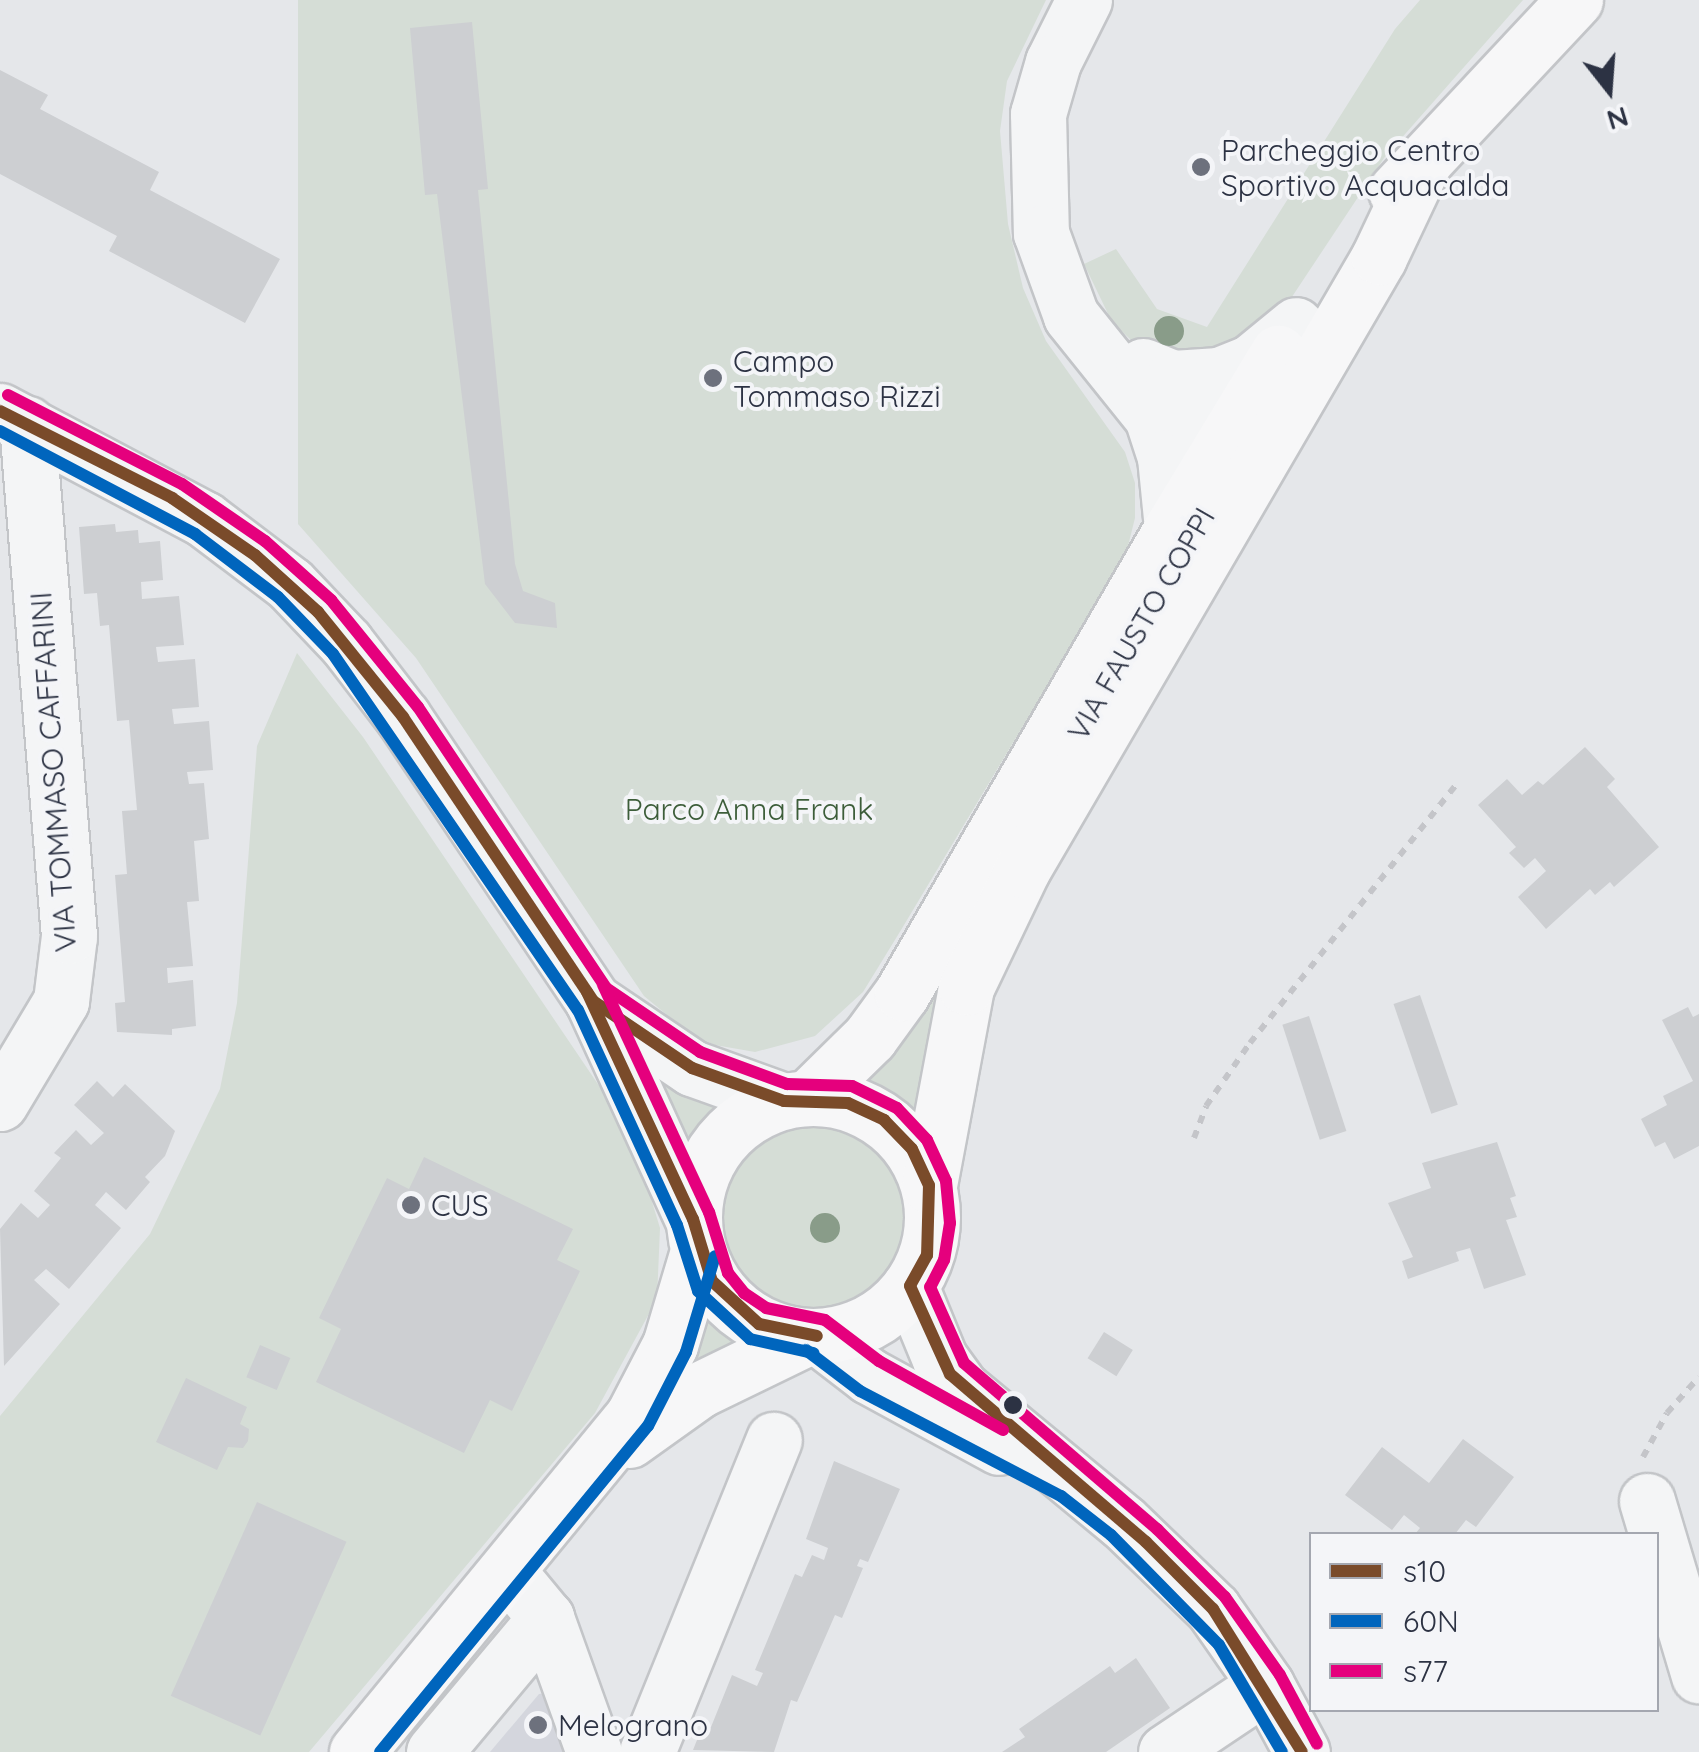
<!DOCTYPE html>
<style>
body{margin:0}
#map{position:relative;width:1699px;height:1752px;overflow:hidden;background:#e5e7ea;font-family:Quicksand,sans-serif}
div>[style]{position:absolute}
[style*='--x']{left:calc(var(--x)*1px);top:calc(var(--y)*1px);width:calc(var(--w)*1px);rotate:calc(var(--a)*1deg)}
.built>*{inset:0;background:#d4d6dd}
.green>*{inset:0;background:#d5ddd6}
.round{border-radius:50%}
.building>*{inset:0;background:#cdcfd2;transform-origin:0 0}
.path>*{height:6px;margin-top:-3px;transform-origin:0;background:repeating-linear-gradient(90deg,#c4c5c9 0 8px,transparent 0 16px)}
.roads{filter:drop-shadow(2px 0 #c3c5c8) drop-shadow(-2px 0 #c3c5c8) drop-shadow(0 2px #c3c5c8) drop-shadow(0 -2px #c3c5c8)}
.minor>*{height:55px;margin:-27.5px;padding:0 27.5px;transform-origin:27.5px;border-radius:27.5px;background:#f4f5f6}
.major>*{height:55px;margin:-27.5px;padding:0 27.5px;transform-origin:27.5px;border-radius:27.5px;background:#f7f7f8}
.major>.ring{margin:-27.5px;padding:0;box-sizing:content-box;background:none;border:55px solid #f7f7f8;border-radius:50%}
.highway>*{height:55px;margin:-27.5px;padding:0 27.5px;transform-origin:27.5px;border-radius:27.5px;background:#f7f7f8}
.bus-1>*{height:12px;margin:-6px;padding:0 6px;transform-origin:6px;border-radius:6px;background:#7a4b2a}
.bus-2>*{height:12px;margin:-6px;padding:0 6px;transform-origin:6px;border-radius:6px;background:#0065bd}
.bus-3>*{height:12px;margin:-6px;padding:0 6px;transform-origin:6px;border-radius:6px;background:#e5007d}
.trees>*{width:30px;height:30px;margin:-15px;border-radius:50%;background:#899c89}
.dots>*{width:28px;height:28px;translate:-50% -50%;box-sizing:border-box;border:5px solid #f4f5f8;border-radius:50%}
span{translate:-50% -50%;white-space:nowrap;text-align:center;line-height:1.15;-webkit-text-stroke:8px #f4f5f8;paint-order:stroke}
.poi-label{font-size:30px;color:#2c3243}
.left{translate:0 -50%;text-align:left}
.street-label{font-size:30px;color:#2c3243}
.park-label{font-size:30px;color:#3d5e3a}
.legend{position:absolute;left:1309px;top:1532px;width:350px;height:180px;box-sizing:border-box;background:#f4f5f8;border:2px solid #a4a7b0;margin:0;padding:12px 18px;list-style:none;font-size:30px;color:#2c3243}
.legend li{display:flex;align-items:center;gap:20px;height:50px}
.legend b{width:50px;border:2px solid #a4a7b0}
.north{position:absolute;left:1559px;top:40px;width:100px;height:100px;-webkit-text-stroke:8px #f4f5f8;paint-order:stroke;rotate:163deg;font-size:28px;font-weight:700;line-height:40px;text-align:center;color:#2c3243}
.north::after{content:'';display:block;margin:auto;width:35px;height:45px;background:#2c3243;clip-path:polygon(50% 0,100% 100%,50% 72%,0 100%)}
</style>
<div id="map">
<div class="built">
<i style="clip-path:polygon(548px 1693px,571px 1752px,490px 1752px,539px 1694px)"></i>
</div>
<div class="green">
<i style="clip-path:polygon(298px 0,1046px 0,1007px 81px,1000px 131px,1008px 224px,1023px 288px,1046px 341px,1125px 452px,1135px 483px,1135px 518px,1126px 554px,901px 930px,863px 992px,815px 1036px,755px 1052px,715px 1045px,690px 1034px,644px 996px,416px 658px,298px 524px)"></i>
<i style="clip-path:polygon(1420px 0,1523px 0,1384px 158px,1268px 333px,1251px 347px,1152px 352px,1130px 339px,1112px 322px,1084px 264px,1116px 249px,1157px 309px,1207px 327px,1395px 29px)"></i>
<i style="clip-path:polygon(297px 653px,363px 737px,631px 1133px,660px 1228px,657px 1299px,595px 1413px,309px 1752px,0 1752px,0 1416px,150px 1234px,220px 1089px,237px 1003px,257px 746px)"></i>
<i style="clip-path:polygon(932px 987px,937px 994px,919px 1130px,894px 1105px,843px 1085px)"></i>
<i style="clip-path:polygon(644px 1066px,747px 1098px,689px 1159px)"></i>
<i class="round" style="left:719px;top:1121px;width:192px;height:192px"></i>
<i style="clip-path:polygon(704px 1294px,757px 1340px,684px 1377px)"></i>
</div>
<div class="building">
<i style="clip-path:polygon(472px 22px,488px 189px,478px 190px,515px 564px,523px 591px,555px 603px,557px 628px,515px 623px,485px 584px,437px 194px,425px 195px,410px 28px)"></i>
<i style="clip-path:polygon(0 70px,48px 95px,40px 109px,159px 172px,150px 190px,280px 259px,245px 323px,109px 251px,117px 236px,0 174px)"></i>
<i style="clip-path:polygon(115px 524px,116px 532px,138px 530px,139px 543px,160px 541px,163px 580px,141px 582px,142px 599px,179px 596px,184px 645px,156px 647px,158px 662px,195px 659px,199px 707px,172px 709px,174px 724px,209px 721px,213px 770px,187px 772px,189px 784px,204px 783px,209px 839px,194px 841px,199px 901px,187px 902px,193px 966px,167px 968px,168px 983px,193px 980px,196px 1026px,172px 1029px,172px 1035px,117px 1032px,115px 1003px,125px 1002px,115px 875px,127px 874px,122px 811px,137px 810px,129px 720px,117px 721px,109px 625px,100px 626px,97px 593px,84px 594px,79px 527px)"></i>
<i style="clip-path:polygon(1585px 747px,1615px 779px,1607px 787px,1659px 847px,1614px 887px,1610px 882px,1595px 895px,1590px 889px,1546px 929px,1518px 897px,1546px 871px,1535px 858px,1524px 868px,1509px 853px,1516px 847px,1478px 805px,1507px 779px,1522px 795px,1538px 781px,1543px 785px)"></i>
<i style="left:1420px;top:995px;width:116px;height:28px;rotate:71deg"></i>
<i style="clip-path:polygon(1688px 1007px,1693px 1017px,1699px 1014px,1699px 1146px,1674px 1159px,1665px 1142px,1655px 1147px,1641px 1119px,1667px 1105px,1663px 1096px,1693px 1081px,1662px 1020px)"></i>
<i style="left:1309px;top:1016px;width:121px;height:28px;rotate:72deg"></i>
<i style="clip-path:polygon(97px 1081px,113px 1097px,125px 1084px,175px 1131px,165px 1156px,145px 1177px,150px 1182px,126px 1210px,106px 1192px,95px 1205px,121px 1228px,69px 1289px,46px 1269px,34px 1280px,60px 1304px,4px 1366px,0 1229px,21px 1203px,38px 1218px,50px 1205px,34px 1191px,61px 1158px,54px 1153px,76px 1130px,91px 1145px,104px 1133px,74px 1105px)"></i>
<i style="clip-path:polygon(1497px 1142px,1516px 1196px,1510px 1198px,1517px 1217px,1506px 1220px,1526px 1275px,1484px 1289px,1470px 1248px,1456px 1252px,1459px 1261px,1408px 1279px,1402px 1261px,1413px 1257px,1388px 1203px,1431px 1188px,1422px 1163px)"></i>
<i style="clip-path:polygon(424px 1157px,573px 1229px,557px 1260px,580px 1271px,512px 1411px,490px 1400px,464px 1453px,316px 1382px,341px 1329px,319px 1318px,387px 1178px,409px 1189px)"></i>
<i style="left:1104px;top:1332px;width:34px;height:31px;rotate:32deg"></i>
<i style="left:260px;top:1345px;width:33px;height:35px;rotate:23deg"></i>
<i style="clip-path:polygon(186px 1378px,247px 1407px,240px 1424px,249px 1429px,248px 1441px,243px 1448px,228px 1447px,217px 1470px,156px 1442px)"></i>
<i style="clip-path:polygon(1463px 1439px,1514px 1477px,1476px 1527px,1466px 1520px,1455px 1534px,1415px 1534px,1420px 1528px,1404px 1515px,1392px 1530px,1345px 1495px,1382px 1447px,1429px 1483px)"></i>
<i style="clip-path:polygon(834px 1461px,900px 1489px,868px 1562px,860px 1559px,857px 1566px,863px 1568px,842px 1618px,835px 1615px,797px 1702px,791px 1700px,774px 1752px,693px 1750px,703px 1725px,711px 1727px,732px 1675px,757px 1686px,763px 1673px,755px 1670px,795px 1574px,802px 1577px,812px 1555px,824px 1560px,828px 1548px,806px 1539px)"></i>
<i style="left:257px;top:1502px;width:98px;height:212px;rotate:24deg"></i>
<i style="clip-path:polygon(1136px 1658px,1170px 1708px,1106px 1752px,1002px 1752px,1025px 1737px,1019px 1729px,1110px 1666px,1115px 1673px)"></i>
</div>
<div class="path">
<i style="--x:1194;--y:1138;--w:34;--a:-69"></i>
<i style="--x:1206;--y:1106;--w:77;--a:-55.1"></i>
<i style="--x:1250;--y:1043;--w:334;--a:-51.4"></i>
<i style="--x:1643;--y:1457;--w:50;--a:-61.4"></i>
<i style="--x:1667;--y:1413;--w:48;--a:-48.4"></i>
</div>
<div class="roads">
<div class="minor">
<i style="--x:1084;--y:0;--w:69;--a:116.6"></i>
<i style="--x:1053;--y:62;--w:54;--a:106.1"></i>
<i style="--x:1038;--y:114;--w:119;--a:88.6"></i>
<i style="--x:1041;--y:233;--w:88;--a:70.1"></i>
<i style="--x:1071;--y:316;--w:129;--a:51.3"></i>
<i style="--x:1152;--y:417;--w:42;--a:72"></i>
<i style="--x:1165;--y:457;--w:71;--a:84.4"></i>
<i style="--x:1143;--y:366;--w:32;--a:22"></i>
<i style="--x:1173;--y:378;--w:46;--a:-3.7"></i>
<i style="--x:1219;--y:375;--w:35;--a:-22"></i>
<i style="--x:1251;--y:362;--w:58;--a:-39.4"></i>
<i style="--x:1173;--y:378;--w:87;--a:62"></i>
<i style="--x:1214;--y:455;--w:43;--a:91.3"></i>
<i style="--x:0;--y:411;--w:231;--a:27.9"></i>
<i style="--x:204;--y:519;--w:108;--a:37.1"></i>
<i style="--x:290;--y:584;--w:81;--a:46.5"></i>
<i style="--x:346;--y:643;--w:93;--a:52.4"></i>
<i style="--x:403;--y:717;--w:342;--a:56.2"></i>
<i style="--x:593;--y:1001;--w:240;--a:65.4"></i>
<i style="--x:593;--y:1001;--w:120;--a:34.1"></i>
<i style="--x:692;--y:1068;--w:98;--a:19.7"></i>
<i style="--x:0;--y:1103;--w:119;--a:-59.1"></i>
<i style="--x:61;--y:1001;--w:65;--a:-83"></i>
<i style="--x:69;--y:936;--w:514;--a:-94.69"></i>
<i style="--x:910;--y:1286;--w:79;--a:67.7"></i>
<i style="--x:940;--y:1359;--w:37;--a:54"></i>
<i style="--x:962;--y:1389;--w:209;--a:39.6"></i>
<i style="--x:1123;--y:1522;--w:125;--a:44"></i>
<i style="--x:1213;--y:1609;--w:93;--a:55.1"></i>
<i style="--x:1266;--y:1685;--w:76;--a:61.8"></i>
<i style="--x:817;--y:1336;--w:66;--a:37.6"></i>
<i style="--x:869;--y:1376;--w:148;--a:28.6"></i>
<i style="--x:1647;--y:1501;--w:182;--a:73.4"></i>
<i style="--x:508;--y:1572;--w:60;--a:50.4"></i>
<i style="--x:546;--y:1618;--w:142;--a:70.3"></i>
<i style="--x:434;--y:1752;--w:175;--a:-50.1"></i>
<i style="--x:647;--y:1752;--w:337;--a:-67.9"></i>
<i style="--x:1166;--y:1752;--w:120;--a:-33.8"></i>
</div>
<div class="major">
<i style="--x:808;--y:1098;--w:87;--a:-44.5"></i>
<i style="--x:870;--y:1037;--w:54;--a:-54"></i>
<i style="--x:902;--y:993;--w:538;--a:-59.86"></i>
<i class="ring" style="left:694px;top:1098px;width:183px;height:183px"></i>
<i style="--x:929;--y:1185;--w:201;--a:-79.4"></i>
<i style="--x:966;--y:987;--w:130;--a:-64.4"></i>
<i style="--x:629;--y:1440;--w:86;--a:-35.5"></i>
<i style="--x:699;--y:1390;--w:123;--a:-25.9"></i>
<i style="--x:357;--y:1752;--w:435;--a:-50.6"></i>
<i style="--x:633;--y:1416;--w:80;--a:-62.5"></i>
<i style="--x:670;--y:1345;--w:98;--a:-73.4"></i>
</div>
<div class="highway">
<i style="--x:1396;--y:191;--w:262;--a:-46.9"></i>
<i style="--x:1172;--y:528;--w:205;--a:-58.8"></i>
<i style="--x:1022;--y:870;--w:709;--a:-59.78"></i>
<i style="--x:1379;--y:257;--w:98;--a:-64.7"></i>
</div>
</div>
<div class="bus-1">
<i style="--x:0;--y:411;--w:193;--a:26.8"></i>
<i style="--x:172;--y:498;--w:101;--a:34.5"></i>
<i style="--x:255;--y:555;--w:85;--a:42.1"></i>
<i style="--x:318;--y:612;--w:135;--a:51"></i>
<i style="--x:403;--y:717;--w:342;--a:56.2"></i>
<i style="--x:593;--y:1001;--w:120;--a:34.1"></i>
<i style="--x:692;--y:1068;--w:98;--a:19.7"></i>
<i style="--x:784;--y:1101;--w:64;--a:1.8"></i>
<i style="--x:848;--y:1103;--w:40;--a:25"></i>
<i style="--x:884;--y:1120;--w:40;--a:46"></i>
<i style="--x:912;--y:1149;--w:40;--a:65"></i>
<i style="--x:929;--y:1185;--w:70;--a:91.6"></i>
<i style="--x:927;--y:1255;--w:35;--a:119"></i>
<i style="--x:910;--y:1286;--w:97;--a:65.6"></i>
<i style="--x:950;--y:1374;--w:258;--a:40.6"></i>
<i style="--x:1146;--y:1542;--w:95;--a:45"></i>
<i style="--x:1213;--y:1609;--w:168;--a:58.1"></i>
<i style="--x:587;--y:992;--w:251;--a:65"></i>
<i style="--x:693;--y:1219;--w:65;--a:73"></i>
<i style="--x:712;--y:1281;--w:64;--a:42.5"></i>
<i style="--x:759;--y:1324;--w:59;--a:11.7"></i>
</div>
<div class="bus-2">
<i style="--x:0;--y:431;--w:221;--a:27.8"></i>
<i style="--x:195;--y:534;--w:104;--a:37.2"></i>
<i style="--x:278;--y:597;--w:79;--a:46"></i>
<i style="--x:333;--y:654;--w:432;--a:55.5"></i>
<i style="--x:578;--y:1010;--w:237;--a:65.3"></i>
<i style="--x:677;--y:1225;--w:69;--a:72.3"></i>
<i style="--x:698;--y:1291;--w:71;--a:42.7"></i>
<i style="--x:750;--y:1339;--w:65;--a:12.5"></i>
<i style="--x:806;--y:1350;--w:68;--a:37.2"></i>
<i style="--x:860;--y:1391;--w:227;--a:27.6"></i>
<i style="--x:1061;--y:1496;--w:63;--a:38"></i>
<i style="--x:1111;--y:1535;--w:154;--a:45.5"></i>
<i style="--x:1219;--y:1645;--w:124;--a:59.5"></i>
<i style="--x:380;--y:1752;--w:422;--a:-50.6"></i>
<i style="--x:648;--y:1426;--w:83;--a:-62.8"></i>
<i style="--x:686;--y:1352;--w:100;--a:-73.2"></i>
</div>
<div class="bus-3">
<i style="--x:8;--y:395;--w:195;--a:27.1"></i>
<i style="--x:182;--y:484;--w:101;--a:34.5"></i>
<i style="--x:265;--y:541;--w:89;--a:41.8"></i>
<i style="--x:331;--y:600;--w:138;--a:50.9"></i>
<i style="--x:418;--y:707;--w:338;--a:56.2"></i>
<i style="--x:606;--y:988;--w:114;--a:34.2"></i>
<i style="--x:700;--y:1052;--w:93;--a:20.2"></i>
<i style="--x:787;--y:1084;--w:65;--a:1.8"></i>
<i style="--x:852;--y:1086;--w:50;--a:26.1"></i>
<i style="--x:897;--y:1108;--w:44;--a:46.8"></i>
<i style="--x:927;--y:1140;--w:45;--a:65.1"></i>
<i style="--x:946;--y:1181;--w:42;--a:84.6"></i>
<i style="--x:950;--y:1223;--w:37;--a:99"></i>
<i style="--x:944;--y:1260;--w:30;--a:117"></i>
<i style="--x:930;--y:1287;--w:83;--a:65.9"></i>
<i style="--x:964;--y:1363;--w:255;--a:40.7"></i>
<i style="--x:1157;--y:1529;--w:96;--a:45"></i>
<i style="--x:1225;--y:1597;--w:95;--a:54.8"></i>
<i style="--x:1280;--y:1675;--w:78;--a:61.8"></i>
<i style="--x:603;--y:985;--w:251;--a:65"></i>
<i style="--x:709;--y:1212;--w:64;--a:72.7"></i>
<i style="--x:728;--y:1273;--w:26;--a:51"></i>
<i style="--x:744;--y:1293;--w:27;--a:34"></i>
<i style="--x:766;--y:1308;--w:60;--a:11.5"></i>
<i style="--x:825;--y:1320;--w:68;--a:37.2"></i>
<i style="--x:879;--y:1361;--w:142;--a:29.1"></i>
</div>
<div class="trees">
<i style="left:1169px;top:331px"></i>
<i style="left:825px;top:1228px"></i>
</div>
<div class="dots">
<i style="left:1201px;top:167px;background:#6d717d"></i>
<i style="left:713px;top:378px;background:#6d717d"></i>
<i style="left:411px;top:1205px;background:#6d717d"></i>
<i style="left:1013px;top:1405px;background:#2c3243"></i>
<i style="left:538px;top:1725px;background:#6d717d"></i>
</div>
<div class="poi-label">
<span class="left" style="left:1221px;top:167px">Parcheggio Centro<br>Sportivo Acquacalda</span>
<span class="left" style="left:733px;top:378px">Campo<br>Tommaso Rizzi</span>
<span class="left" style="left:431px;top:1205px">CUS</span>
<span class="left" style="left:558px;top:1725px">Melograno</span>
</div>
<div class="street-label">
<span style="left:1141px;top:624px;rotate:-60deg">VIA FAUSTO COPPI</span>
<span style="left:53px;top:772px;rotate:-94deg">VIA TOMMASO CAFFARINI</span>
</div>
<div class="park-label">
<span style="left:749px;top:809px">Parco Anna Frank</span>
</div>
<ul class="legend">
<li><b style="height:12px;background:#7a4b2a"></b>s10</li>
<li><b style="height:12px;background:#0065bd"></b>60N</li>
<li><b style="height:12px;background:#e5007d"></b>s77</li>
</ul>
<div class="north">N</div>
</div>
